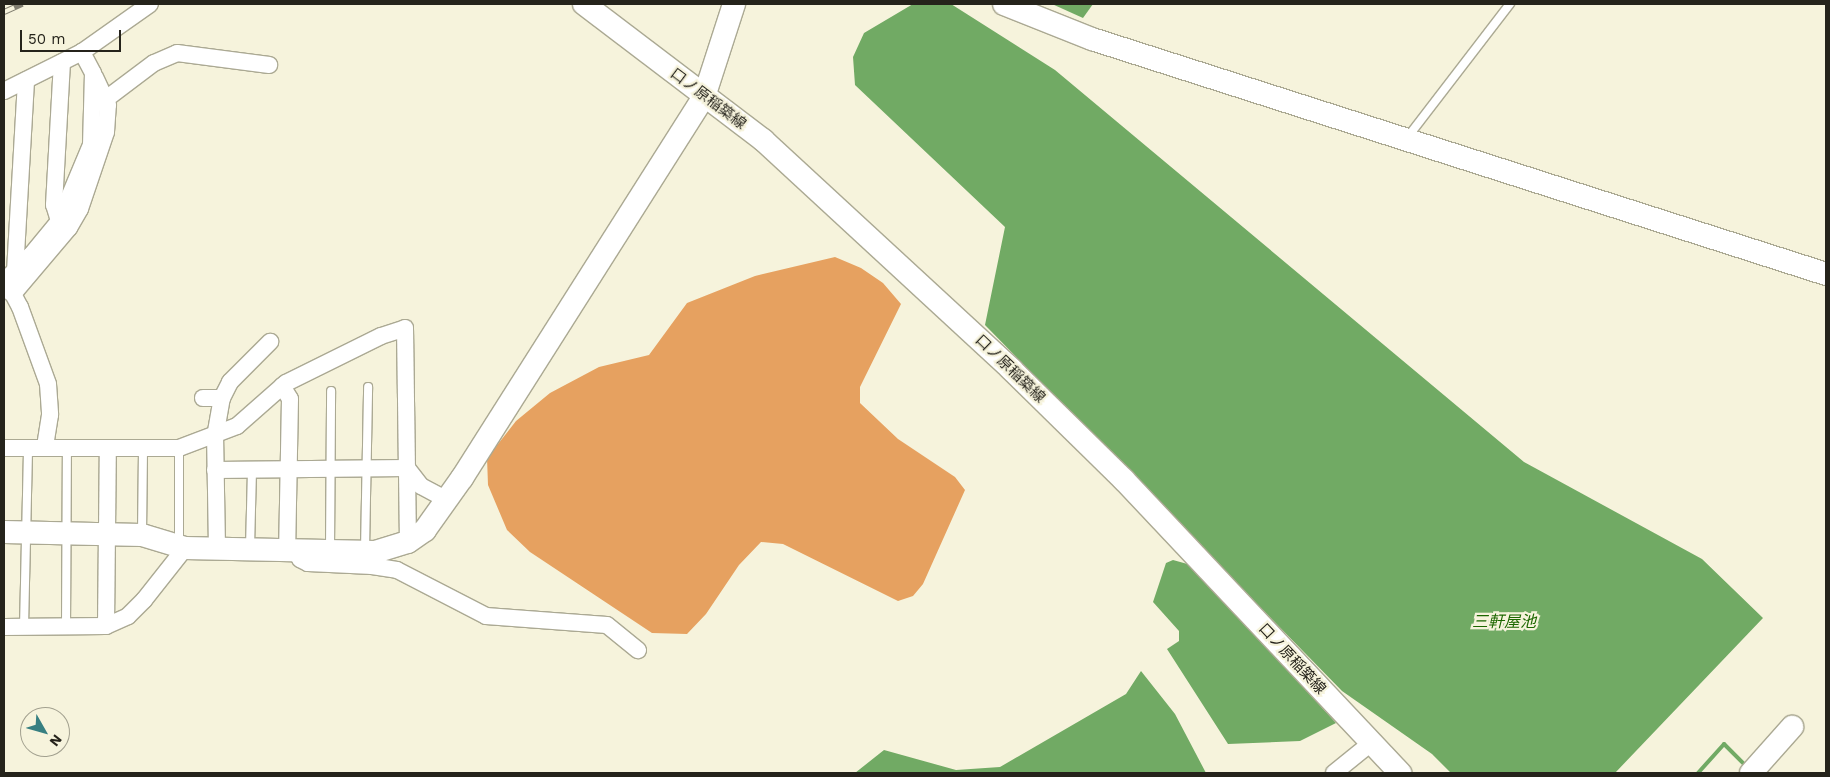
<!DOCTYPE html>
<meta charset="utf-8">
<style>
body{margin:0}
#map{position:relative;width:1830px;height:777px;overflow:hidden;background:#f6f3dc;font-family:"Work Sans","Noto Sans JP",sans-serif}
div>[style]{position:absolute}
[style*='--x']{left:calc(var(--x)*1px);top:calc(var(--y)*1px);width:calc(var(--w)*1px);rotate:calc(var(--a)*1deg)}
.forest>*{inset:0;background:#e6a160}
.water>*{inset:0;background:#71aa64}
.stream>*{height:4px;margin:-2px;padding:0 2px;transform-origin:2px;border-radius:2px;background:#71aa64}
.roads{filter:drop-shadow(1px 0 #aba993) drop-shadow(-1px 0 #aba993) drop-shadow(0 1px #aba993) drop-shadow(0 -1px #aba993)}
.lane>*{height:8px;margin:-4px;padding:0 4px;transform-origin:4px;border-radius:4px;background:#fff}
.street>*{height:16px;margin:-8px;padding:0 8px;transform-origin:8px;border-radius:8px;background:#fff}
.secondary>*{height:22px;margin:-11px;padding:0 11px;transform-origin:11px;border-radius:11px;background:#fff}
.rail>*{height:5.5px;margin-top:-2.75px;transform-origin:0;background:repeating-linear-gradient(90deg,#f6f3dc 0 11px,#817e70 0 22px);box-sizing:border-box;border-block:1px solid #817e70}
span{translate:-50% -50%;white-space:nowrap;text-align:center;line-height:1.15;-webkit-text-stroke:4.5px #f6f3dc;paint-order:stroke}
.street-label{font-size:15px;color:#25231b}
.water-label{font-size:16px;color:#1c6700;font-style:italic}
.frame{position:absolute;inset:0;border:5px solid #25231b;pointer-events:none}
.north{position:absolute;left:20px;top:707px;width:50px;height:50px;box-sizing:border-box;background:#f6f3dc;border:1px solid #a2a08f;border-radius:50%;rotate:128deg;font-size:14px;font-weight:700;line-height:20px;text-align:center;color:#25231b}
.north::after{content:'';display:block;margin:auto;width:18px;height:22px;background:#377f81;clip-path:polygon(50% 0,100% 100%,50% 72%,0 100%)}
.scale{position:absolute;left:20px;top:30px;width:101px;height:22px;box-sizing:border-box;border:2px solid #25231b;border-top:0;padding-left:6px;font-size:15px;line-height:18px;white-space:nowrap;color:#25231b;-webkit-text-stroke:4px #f6f3dc;paint-order:stroke}
</style>
<div id="map">
<div class="forest">
<i style="clip-path:polygon(835px 257px,861px 268px,883px 283px,901px 304px,860px 387px,860px 403px,898px 439px,955px 477px,965px 490px,923px 584px,913px 596px,898px 601px,783px 544px,761px 542px,739px 565px,706px 614px,687px 634px,652px 633px,530px 552px,507px 530px,488px 485px,487px 458px,516px 421px,550px 393px,599px 367px,649px 355px,687px 303px,755px 276px)"></i>
</div>
<div class="water">
<i style="clip-path:polygon(913px 4px,951px 4px,1055px 70px,1524px 462px,1702px 559px,1763px 618px,1615px 773px,1451px 773px,1432px 754px,1342px 691px,985px 325px,1005px 227px,855px 85px,853px 57px,864px 33px)"></i>
<i style="clip-path:polygon(1052px 4px,1093px 4px,1083px 18px)"></i>
<i style="clip-path:polygon(1173px 560px,1191px 565px,1336px 723px,1300px 741px,1228px 744px,1167px 649px,1179px 641px,1179px 631px,1153px 602px,1166px 563px)"></i>
<i style="clip-path:polygon(1141px 671px,1175px 714px,1206px 773px,855px 773px,884px 750px,956px 770px,1000px 767px,1126px 694px)"></i>
</div>
<div class="stream">
<i style="--x:1698;--y:773;--w:39;--a:-48"></i>
<i style="--x:1724;--y:744;--w:31;--a:45"></i>
</div>
<div class="roads">
<div class="lane">
<i style="--x:1407;--y:138;--w:169;--a:-52.5"></i>
<i style="--x:142;--y:533;--w:85;--a:-89.3"></i>
<i style="--x:179;--y:545;--w:97;--a:-90"></i>
<i style="--x:250;--y:547;--w:78;--a:-88.5"></i>
<i style="--x:330;--y:549;--w:158;--a:-89.6"></i>
<i style="--x:365;--y:550;--w:163;--a:-88.9"></i>
<i style="--x:24;--y:627;--w:179;--a:-88.7"></i>
<i style="--x:66;--y:627;--w:179;--a:-89.7"></i>
</div>
<div class="street">
<i style="--x:4;--y:91;--w:87;--a:-26.6"></i>
<i style="--x:82;--y:52;--w:83;--a:-35.2"></i>
<i style="--x:106;--y:99;--w:60;--a:-36.9"></i>
<i style="--x:154;--y:63;--w:25;--a:-23"></i>
<i style="--x:177;--y:53;--w:93;--a:7.4"></i>
<i style="--x:59;--y:221;--w:17;--a:-107"></i>
<i style="--x:54;--y:205;--w:143;--a:-86.8"></i>
<i style="--x:15;--y:272;--w:192;--a:-86.7"></i>
<i style="--x:4;--y:281;--w:37;--a:-44"></i>
<i style="--x:31;--y:255;--w:44;--a:-50.5"></i>
<i style="--x:59;--y:221;--w:82;--a:-67.2"></i>
<i style="--x:91;--y:145;--w:72;--a:-88.4"></i>
<i style="--x:93;--y:73;--w:24;--a:-118"></i>
<i style="--x:4;--y:288;--w:11;--a:34"></i>
<i style="--x:13;--y:294;--w:15;--a:62"></i>
<i style="--x:20;--y:307;--w:82;--a:70"></i>
<i style="--x:48;--y:384;--w:31;--a:86"></i>
<i style="--x:50;--y:415;--w:33;--a:99"></i>
<i style="--x:13;--y:294;--w:87;--a:-49.7"></i>
<i style="--x:69;--y:228;--w:22;--a:-60"></i>
<i style="--x:80;--y:209;--w:81;--a:-71.3"></i>
<i style="--x:106;--y:132;--w:27;--a:-86"></i>
<i style="--x:108;--y:105;--w:31;--a:-115"></i>
<i style="--x:282;--y:386;--w:15;--a:58"></i>
<i style="--x:290;--y:399;--w:151;--a:91.1"></i>
<i style="--x:203;--y:398;--w:19;--a:0"></i>
<i style="--x:4;--y:448;--w:175;--a:0"></i>
<i style="--x:179;--y:448;--w:62;--a:-20.8"></i>
<i style="--x:237;--y:426;--w:65;--a:-41.3"></i>
<i style="--x:286;--y:383;--w:106;--a:-26.3"></i>
<i style="--x:381;--y:336;--w:25;--a:-18"></i>
<i style="--x:405;--y:328;--w:214;--a:89.2"></i>
<i style="--x:215;--y:470;--w:192;--a:-0.6"></i>
<i style="--x:407;--y:468;--w:23;--a:52"></i>
<i style="--x:421;--y:486;--w:30;--a:28"></i>
<i style="--x:217;--y:548;--w:111;--a:-91"></i>
<i style="--x:215;--y:437;--w:40;--a:-80"></i>
<i style="--x:222;--y:398;--w:18;--a:-63"></i>
<i style="--x:230;--y:382;--w:57;--a:-45"></i>
<i style="--x:298;--y:550;--w:9;--a:77"></i>
<i style="--x:300;--y:559;--w:9;--a:27"></i>
<i style="--x:308;--y:563;--w:64;--a:2.7"></i>
<i style="--x:372;--y:566;--w:25;--a:9"></i>
<i style="--x:397;--y:570;--w:100;--a:27.3"></i>
<i style="--x:486;--y:616;--w:121;--a:4.3"></i>
<i style="--x:607;--y:625;--w:40;--a:39"></i>
<i style="--x:106;--y:626;--w:24;--a:-24"></i>
<i style="--x:128;--y:616;--w:23;--a:-45"></i>
<i style="--x:144;--y:600;--w:66;--a:-51.7"></i>
<i style="--x:4;--y:627;--w:102;--a:-0.6"></i>
<i style="--x:106;--y:626;--w:178;--a:-89.4"></i>
<i style="--x:1334;--y:773;--w:48;--a:-39"></i>
</div>
<div class="secondary">
<i style="--x:584;--y:4;--w:225;--a:37.2"></i>
<i style="--x:763;--y:140;--w:338;--a:42.7"></i>
<i style="--x:1011;--y:369;--w:158;--a:44.5"></i>
<i style="--x:1124;--y:480;--w:403;--a:46.7"></i>
<i style="--x:1004;--y:4;--w:95;--a:21.7"></i>
<i style="--x:1092;--y:39;--w:771;--a:17.75"></i>
<i style="--x:4;--y:532;--w:138;--a:1.2"></i>
<i style="--x:142;--y:535;--w:45;--a:16.8"></i>
<i style="--x:185;--y:548;--w:190;--a:1.2"></i>
<i style="--x:375;--y:552;--w:34;--a:-17"></i>
<i style="--x:408;--y:542;--w:21;--a:-35"></i>
<i style="--x:425;--y:530;--w:64;--a:-54.6"></i>
<i style="--x:462;--y:478;--w:451;--a:-57.6"></i>
<i style="--x:704;--y:97;--w:98;--a:-72.1"></i>
<i style="--x:1751;--y:773;--w:62;--a:-48.3"></i>
</div>
</div>
<div class="rail">
<i style="--x:4;--y:12;--w:20;--a:-24"></i>
</div>
<div class="street-label">
<span style="left:708px;top:99px;rotate:37deg">口ノ原稲築線</span>
<span style="left:1010px;top:369px;rotate:44deg">口ノ原稲築線</span>
<span style="left:1292px;top:659px;rotate:47deg">口ノ原稲築線</span>
</div>
<div class="water-label">
<span style="left:1504px;top:622px">三軒屋池</span>
</div>
<div class="frame"></div>
<div class="north">N</div>
<div class="scale">50 m</div>
</div>
